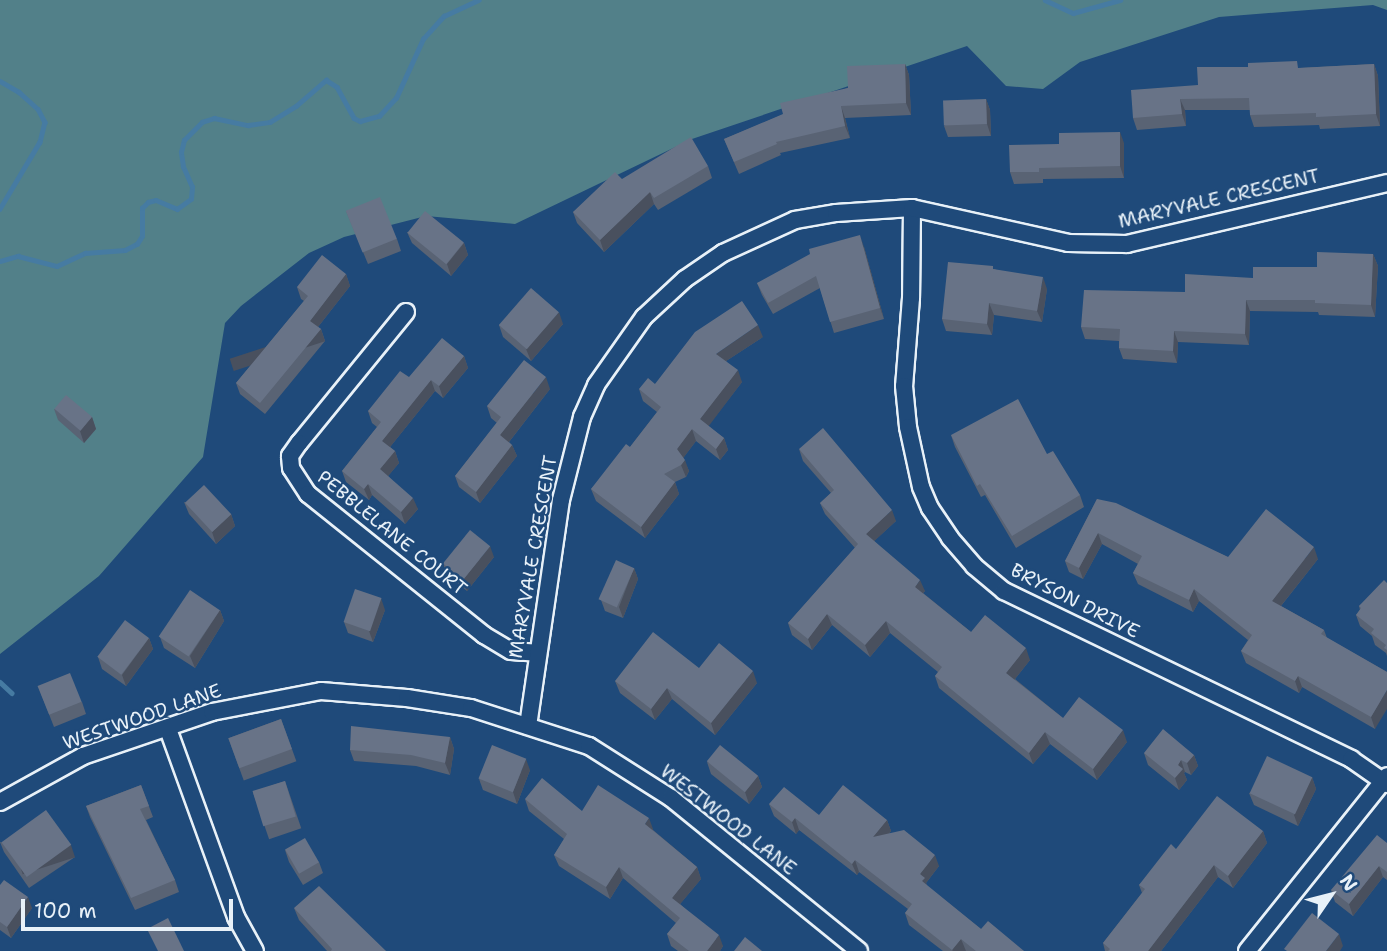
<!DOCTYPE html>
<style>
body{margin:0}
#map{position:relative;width:1387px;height:951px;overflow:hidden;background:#1f4a7a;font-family:"Shantell Sans",sans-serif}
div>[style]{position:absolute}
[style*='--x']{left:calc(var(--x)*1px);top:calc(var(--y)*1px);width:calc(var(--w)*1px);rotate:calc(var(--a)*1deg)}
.green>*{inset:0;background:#528089}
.stream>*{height:4.5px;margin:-2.25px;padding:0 2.25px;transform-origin:2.25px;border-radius:2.25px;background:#467ba2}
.roads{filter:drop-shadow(2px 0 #e8f1f8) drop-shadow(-2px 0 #e8f1f8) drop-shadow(0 2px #e8f1f8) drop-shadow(0 -2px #e8f1f8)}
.minor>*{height:16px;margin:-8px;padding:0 8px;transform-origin:8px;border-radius:8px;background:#1f4a7a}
.wall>*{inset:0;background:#596374;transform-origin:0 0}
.shaded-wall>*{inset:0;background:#49505e;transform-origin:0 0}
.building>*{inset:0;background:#687387;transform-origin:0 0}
span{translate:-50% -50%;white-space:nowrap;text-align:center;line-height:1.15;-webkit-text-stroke:5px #1f4a7a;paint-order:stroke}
.street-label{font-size:19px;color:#e8f1f8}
.north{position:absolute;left:1296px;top:860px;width:70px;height:70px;-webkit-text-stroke:5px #1f4a7a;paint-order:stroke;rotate:55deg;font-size:19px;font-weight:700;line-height:28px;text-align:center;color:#e8f1f8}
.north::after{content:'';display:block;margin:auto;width:24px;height:32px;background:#e8f1f8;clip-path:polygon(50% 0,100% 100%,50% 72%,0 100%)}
.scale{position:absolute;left:21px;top:899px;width:212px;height:32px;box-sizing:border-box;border:4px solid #e8f1f8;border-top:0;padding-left:9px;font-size:21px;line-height:24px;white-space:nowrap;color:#e8f1f8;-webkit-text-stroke:5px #1f4a7a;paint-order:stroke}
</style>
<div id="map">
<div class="green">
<i style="clip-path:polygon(0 0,1387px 0,1387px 10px,1373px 5px,1219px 17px,1080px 62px,1043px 89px,1006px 86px,967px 46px,692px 139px,515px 224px,426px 216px,344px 237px,309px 253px,241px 306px,225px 323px,203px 457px,99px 576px,0 654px)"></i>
</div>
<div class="stream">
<i style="--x:1045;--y:0;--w:31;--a:25"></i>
<i style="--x:1073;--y:13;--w:49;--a:-15.5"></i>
<i style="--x:0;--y:81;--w:22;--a:30"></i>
<i style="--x:19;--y:92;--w:25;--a:42"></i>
<i style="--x:38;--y:109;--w:15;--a:62"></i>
<i style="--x:45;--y:122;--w:21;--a:104"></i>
<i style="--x:40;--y:142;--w:78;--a:120.8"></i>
<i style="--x:0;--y:261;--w:19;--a:-16"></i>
<i style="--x:18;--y:256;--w:40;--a:14.4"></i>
<i style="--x:57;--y:266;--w:31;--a:-25"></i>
<i style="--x:85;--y:253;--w:40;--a:-4.3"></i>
<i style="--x:125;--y:250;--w:13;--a:-27"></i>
<i style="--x:137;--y:244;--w:9;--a:-58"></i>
<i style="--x:142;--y:236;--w:28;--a:-90"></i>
<i style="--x:142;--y:208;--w:8;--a:-45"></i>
<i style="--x:148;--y:202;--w:8;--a:-14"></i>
<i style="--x:156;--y:200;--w:23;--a:23"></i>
<i style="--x:177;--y:209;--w:17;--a:-36"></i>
<i style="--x:191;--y:199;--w:12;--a:-85"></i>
<i style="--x:192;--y:187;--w:22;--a:-114"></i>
<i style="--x:183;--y:167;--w:15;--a:-98"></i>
<i style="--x:181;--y:152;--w:12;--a:-76"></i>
<i style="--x:184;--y:140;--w:25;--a:-45"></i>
<i style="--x:202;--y:122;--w:13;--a:-18"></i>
<i style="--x:214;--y:118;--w:35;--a:12"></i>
<i style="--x:248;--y:125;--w:22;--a:-8"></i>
<i style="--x:270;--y:122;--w:31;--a:-32"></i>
<i style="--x:296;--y:106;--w:40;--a:-41"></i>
<i style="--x:326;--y:80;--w:13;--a:32"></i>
<i style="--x:337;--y:87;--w:35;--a:61"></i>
<i style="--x:354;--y:118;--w:7;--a:27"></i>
<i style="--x:360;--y:121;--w:20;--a:-15"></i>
<i style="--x:379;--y:116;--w:25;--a:-47"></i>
<i style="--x:396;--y:98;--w:65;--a:-65.4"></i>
<i style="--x:423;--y:39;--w:31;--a:-48"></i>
<i style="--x:444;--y:16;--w:38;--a:-25"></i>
<i style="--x:0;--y:682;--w:16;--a:43"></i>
</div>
<div class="roads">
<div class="minor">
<i style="--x:912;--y:208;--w:90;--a:90.6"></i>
<i style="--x:911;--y:298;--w:88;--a:94.5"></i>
<i style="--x:904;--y:386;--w:41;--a:84.4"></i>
<i style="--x:908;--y:427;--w:61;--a:77.8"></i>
<i style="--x:921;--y:487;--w:23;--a:67"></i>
<i style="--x:930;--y:508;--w:36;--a:56"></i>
<i style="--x:950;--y:538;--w:37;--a:49"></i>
<i style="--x:974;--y:566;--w:39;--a:40"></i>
<i style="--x:1004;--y:591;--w:386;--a:25.8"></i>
<i style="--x:1351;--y:759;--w:44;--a:34.8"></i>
<i style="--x:406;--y:312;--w:169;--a:129.2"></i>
<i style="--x:299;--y:443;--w:16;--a:125"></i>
<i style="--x:290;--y:456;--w:12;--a:85"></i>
<i style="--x:291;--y:468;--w:31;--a:57"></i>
<i style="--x:308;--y:494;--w:226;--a:38.7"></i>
<i style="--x:484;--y:635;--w:31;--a:31"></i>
<i style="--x:511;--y:651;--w:26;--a:4"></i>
<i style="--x:528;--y:726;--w:228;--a:-81.7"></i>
<i style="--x:561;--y:500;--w:86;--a:-75.8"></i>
<i style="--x:582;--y:417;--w:35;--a:-66"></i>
<i style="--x:596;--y:385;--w:83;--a:-54.8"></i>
<i style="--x:644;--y:317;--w:56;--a:-42.8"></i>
<i style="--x:685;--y:279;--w:46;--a:-34.4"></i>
<i style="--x:723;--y:253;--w:79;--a:-24.6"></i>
<i style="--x:795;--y:220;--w:42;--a:-9.7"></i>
<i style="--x:836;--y:213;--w:76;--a:-3.8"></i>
<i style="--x:912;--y:208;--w:160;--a:12.6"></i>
<i style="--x:1068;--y:243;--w:59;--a:1"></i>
<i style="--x:1127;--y:244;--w:267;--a:-13.2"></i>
<i style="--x:168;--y:729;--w:200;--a:70.1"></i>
<i style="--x:236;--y:917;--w:39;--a:61"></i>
<i style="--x:0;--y:802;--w:95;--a:-29"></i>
<i style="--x:83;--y:756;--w:136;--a:-18.8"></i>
<i style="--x:212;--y:712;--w:111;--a:-10.9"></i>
<i style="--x:321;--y:691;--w:86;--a:4.7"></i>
<i style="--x:407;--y:698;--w:65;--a:8.9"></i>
<i style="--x:471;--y:708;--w:124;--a:17.9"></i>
<i style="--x:589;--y:746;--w:97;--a:32.4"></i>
<i style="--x:671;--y:798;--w:242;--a:39.1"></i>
<i style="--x:1247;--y:951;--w:224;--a:-51.3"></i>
</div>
</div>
<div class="wall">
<i style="clip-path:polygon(905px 64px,909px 75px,911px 115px,845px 118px,850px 138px,780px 153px,781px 155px,739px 174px,724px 139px)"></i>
<i style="clip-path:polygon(1374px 64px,1378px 76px,1380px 126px,1320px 129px,1319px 125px,1254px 127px,1250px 115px,1250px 110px,1185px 110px,1186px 126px,1137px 130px,1133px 118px,1198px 85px,1300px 68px)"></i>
<i style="clip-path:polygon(986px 99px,990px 110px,991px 136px,948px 137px,944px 126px)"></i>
<i style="clip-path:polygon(1124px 143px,1124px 178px,1043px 179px,1043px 183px,1014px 184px,1010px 172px)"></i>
<i style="clip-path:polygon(708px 166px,712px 178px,658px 210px,654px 204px,604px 252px,577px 223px,573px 212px,622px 179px)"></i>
<i style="clip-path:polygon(346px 211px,397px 239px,401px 251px,368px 264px)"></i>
<i style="clip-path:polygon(407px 232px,464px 243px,468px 255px,451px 276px,412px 243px)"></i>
<i style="clip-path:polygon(864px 247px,884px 319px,834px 333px,820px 288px,773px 314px,762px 295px,757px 283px)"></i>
<i style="clip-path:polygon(1373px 254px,1378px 266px,1375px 317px,1319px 315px,1318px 312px,1250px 311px,1249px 345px,1178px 342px,1177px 363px,1123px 359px,1119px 348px,1119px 341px,1085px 339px,1081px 327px,1185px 292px,1253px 278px,1317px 267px)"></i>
<i style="clip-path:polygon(994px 269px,1047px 289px,1042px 322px,994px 315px,992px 335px,946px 331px,942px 319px)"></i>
<i style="clip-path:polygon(346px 274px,350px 286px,318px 327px,321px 329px,325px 341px,265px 414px,240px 394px,236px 383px,304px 301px,301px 299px,297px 287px)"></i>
<i style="clip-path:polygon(563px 324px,531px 361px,503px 337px,499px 325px)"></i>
<i style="clip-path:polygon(763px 337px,726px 361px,742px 382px,708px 426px,724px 438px,728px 450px,720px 460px,696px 441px,683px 458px,689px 471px,686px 477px,675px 482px,679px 494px,645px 538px,596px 501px,591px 489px,630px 447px,657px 412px,643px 401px,639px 389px,655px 384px)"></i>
<i style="clip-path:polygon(464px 356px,468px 368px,443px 398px,435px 391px,390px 447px,395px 451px,399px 463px,388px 476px,418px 509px,405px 524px,372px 495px,369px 500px,346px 482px,342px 471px,377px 427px,372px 423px,368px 411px)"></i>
<i style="clip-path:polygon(550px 389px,509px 442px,512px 445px,517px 456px,480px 503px,459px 487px,455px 476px,497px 423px,491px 418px,487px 406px)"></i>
<i style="clip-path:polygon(54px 409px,92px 417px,96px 429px,84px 443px,58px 420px)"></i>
<i style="clip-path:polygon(951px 435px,1080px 495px,1084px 507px,1016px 548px,985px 495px,981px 497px,955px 447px)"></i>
<i style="clip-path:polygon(799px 449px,896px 521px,874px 541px,925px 591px,923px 593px,971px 632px,1030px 660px,1015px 679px,1063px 718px,1127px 742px,1097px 780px,1050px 744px,1033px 764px,939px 688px,935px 676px,938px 672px,890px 633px,870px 657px,832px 625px,812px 650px,792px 635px,788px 623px,855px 548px,825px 514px,820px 503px,831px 493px,803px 461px)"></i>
<i style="clip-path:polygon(1097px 499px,1228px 557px,1318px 559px,1281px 606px,1324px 630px,1327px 638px,1387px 672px,1375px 729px,1302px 687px,1299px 693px,1246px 663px,1241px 651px,1248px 640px,1199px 601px,1193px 612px,1138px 584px,1133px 573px,1138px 564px,1102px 544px,1083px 579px,1069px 572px,1065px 561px)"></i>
<i style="clip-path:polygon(184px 502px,231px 514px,235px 526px,216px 544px,189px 514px)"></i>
<i style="clip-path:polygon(494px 557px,467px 591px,448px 575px,443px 564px)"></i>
<i style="clip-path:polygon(634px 568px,638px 579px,623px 618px,605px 611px,601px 600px)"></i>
<i style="clip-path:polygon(1387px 583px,1387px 656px,1386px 653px,1375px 645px,1372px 636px,1360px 626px,1356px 615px,1360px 610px,1359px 606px)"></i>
<i style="clip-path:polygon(220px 610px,224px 621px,195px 668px,164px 648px,160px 637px)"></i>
<i style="clip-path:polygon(385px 610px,373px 642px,348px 633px,344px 622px)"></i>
<i style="clip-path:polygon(149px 638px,153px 649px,126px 686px,102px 669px,98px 657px)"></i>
<i style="clip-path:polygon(699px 668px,757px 683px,715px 735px,672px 699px,655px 720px,620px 693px,615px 681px)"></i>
<i style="clip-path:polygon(38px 686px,82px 702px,86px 714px,54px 727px)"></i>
<i style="left:281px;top:719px;width:45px;height:56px;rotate:70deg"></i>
<i style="clip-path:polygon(450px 737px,454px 749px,450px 775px,416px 766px,354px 761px,350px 750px)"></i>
<i style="clip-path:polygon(1144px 753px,1194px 755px,1198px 766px,1191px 775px,1185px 772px,1184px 773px,1187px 780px,1179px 790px,1148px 765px)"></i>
<i style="clip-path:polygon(707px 762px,758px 776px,762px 787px,749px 804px,711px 774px)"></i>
<i style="clip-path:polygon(530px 770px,517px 804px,483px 790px,479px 779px)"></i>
<i style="clip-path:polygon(1312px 777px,1316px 789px,1298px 826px,1254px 805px,1249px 793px)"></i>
<i style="left:285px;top:781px;width:50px;height:34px;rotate:71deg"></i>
<i style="clip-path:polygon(141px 785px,153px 817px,146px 820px,175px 880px,179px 892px,135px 910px,90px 817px,86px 806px)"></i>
<i style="clip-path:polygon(525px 799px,582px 811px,653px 829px,653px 830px,697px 867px,701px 879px,680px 904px,723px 946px,720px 951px,678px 951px,671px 946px,667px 934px,676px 923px,623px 878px,610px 899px,559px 866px,554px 855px,564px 839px,529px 811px)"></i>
<i style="clip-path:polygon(769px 804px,819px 815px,887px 820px,891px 831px,889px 834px,939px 866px,926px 883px,927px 886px,981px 929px,1024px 951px,943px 951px,909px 925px,905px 913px,908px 909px,859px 872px,857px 875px,799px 830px,796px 834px,774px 816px)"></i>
<i style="clip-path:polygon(1263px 831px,1267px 843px,1233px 888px,1218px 877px,1161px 951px,1105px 951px,1103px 943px,1142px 893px,1139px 885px,1176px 849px)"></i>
<i style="clip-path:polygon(0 842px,75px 857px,29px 888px,4px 852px)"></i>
<i style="clip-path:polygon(1387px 843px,1387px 880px,1383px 877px,1353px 916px,1335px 902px,1331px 890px)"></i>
<i style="clip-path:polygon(285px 850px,319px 862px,323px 873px,303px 885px,289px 862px)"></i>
<i style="clip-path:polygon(0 885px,32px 908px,11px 938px,0 930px)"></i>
<i style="clip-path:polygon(294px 908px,386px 951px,327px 951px,299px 920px)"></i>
</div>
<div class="shaded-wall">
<i style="clip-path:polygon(905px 64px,909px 75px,911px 115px,906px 103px)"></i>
<i style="clip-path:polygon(1374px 64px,1378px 76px,1380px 126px,1376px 114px)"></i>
<i style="clip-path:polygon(986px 99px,990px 110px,991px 136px,987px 124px)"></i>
<i style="clip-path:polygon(1180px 99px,1185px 110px,1186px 126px,1182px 114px)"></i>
<i style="clip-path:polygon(841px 106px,845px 118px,850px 138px,845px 126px)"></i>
<i style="clip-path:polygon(1120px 132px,1124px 143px,1124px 178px,1120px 166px)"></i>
<i style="clip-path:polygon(650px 192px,654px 204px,604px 252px,600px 240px)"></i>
<i style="clip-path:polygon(860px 235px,864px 247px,884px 319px,880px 308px)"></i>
<i style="clip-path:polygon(464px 243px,468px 255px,451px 276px,447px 264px)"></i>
<i style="clip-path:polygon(1373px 254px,1378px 266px,1375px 317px,1371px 305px)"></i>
<i style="clip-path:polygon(346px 274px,350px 286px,314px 332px,310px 321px)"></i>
<i style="clip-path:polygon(1043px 277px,1047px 289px,1042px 322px,1037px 311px)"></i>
<i style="clip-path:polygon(1246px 300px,1250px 311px,1249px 345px,1245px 334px)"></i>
<i style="clip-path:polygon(989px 303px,994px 315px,992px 335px,987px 324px)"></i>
<i style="clip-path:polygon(559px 312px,563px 324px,531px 361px,526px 349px)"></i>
<i style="clip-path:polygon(758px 325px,763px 337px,720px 365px,716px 354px)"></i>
<i style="left:321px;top:329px;width:13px;height:96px;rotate:72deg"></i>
<i style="clip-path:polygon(1174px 331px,1178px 342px,1177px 363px,1173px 351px)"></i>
<i style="clip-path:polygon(464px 356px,468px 368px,443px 398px,439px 386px)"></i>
<i style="clip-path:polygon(738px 370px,742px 382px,705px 431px,700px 419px)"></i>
<i style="clip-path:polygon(546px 377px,550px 389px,505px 447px,500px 435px)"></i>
<i style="clip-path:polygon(431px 380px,435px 391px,386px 452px,382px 441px)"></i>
<i style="clip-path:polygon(92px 417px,96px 429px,84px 443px,80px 431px)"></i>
<i style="clip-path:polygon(692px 429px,696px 441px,681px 461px,677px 449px)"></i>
<i style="clip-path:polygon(724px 438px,728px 450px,720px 460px,716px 449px)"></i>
<i style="clip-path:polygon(512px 445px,517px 456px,480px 503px,476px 492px)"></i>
<i style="clip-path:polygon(395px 451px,399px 463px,384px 481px,380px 469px)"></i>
<i style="clip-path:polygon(685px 460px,689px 471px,686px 477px,681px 465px)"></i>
<i style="clip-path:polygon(675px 482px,679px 494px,645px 538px,641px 527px)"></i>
<i style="clip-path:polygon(368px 484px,372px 495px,369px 500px,364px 489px)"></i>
<i style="clip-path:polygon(413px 498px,418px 509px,405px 524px,401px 512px)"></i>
<i style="clip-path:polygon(892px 510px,896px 521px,870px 545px,866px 534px)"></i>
<i style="clip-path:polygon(231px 514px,235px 526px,216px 544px,212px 532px)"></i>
<i style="clip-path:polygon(1098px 533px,1102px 544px,1083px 579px,1079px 568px)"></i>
<i style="clip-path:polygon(490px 546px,494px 557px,467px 591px,463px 580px)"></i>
<i style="clip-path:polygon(1314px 547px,1318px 559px,1276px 612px,1272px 601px)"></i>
<i style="clip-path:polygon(634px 568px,638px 579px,623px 618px,619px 607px)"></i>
<i style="clip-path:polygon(920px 580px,925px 591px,919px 598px,915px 587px)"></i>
<i style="clip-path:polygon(1194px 589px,1199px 601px,1193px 612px,1189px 600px)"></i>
<i style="clip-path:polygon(381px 598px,385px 610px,373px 642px,369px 631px)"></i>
<i style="clip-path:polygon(220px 610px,224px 621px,195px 668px,190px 656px)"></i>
<i style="clip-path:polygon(827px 614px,832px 625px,812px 650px,808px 639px)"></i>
<i style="clip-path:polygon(886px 621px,890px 633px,870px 657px,865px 645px)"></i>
<i style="clip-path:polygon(149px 638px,153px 649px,126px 686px,122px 675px)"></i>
<i style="clip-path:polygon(1026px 648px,1030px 660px,1011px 684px,1006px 673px)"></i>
<i style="clip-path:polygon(753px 671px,757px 683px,715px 735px,711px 723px)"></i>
<i style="clip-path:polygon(1298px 676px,1302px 687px,1299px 693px,1295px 681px)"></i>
<i style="clip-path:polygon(667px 688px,672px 699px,655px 720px,651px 709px)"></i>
<i style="clip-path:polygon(1387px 690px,1387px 709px,1375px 729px,1371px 717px)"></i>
<i style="clip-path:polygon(1123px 730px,1127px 742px,1097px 780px,1093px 769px)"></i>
<i style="clip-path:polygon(1045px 732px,1050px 744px,1033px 764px,1029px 753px)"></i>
<i style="clip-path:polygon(450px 737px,454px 749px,450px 775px,445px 763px)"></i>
<i style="clip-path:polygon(1194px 755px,1198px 766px,1191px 775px,1187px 763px)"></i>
<i style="clip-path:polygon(526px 759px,530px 770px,517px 804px,513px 792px)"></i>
<i style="clip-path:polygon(1181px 760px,1185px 772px,1184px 773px,1187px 780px,1179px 790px,1175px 778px,1178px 765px)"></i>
<i style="clip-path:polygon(758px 776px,762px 787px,749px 804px,745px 792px)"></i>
<i style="clip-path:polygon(1312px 777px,1316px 789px,1298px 826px,1294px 815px)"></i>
<i style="clip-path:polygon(649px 818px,653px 829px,650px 836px,645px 824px)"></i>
<i style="clip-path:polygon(795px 818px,799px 830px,796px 834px,792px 822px)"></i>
<i style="clip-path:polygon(887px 820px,891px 831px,877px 849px,873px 837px)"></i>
<i style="clip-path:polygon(1263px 831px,1267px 843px,1233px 888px,1228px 876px)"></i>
<i style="left:71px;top:845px;width:13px;height:55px;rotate:72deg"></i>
<i style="clip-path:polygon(935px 855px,939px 866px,926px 883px,929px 890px,926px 893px,920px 874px)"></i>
<i style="clip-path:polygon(855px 860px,859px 872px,857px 875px,852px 864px)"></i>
<i style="clip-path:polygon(1214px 865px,1218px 877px,1161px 951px,1148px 951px)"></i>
<i style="clip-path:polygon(1379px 866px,1383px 877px,1353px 916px,1349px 904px)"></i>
<i style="clip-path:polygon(619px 867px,623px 878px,610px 899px,606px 887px)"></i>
<i style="clip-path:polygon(697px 867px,701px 879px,676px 909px,672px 898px)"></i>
<i style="clip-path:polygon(28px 897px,32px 908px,11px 938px,7px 927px)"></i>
<i style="clip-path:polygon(1339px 934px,1343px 946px,1340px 951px,1326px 951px)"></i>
<i style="clip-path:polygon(719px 935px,723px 946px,720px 951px,707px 951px)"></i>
<i style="clip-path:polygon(961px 939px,966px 951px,953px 951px,952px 950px)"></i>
</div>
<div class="building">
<i style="clip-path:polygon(1297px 61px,1298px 68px,1374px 64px,1376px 114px,1316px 117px,1316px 113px,1250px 115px,1249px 98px,1180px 99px,1182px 114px,1133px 118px,1131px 90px,1198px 85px,1197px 67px,1248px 67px,1248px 63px)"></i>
<i style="clip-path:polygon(905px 64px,906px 103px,841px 106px,845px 126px,776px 142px,777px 144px,734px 162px,724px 139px,783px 114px,780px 103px,848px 88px,847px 66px)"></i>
<i style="left:986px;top:99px;width:25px;height:43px;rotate:88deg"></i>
<i style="clip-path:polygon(1120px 132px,1120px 166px,1039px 168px,1039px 172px,1010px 172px,1009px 145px,1059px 144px,1059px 133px)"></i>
<i style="clip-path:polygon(691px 137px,708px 166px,654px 198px,650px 192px,600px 240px,573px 212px,615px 172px,622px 179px)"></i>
<i style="left:380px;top:197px;width:45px;height:37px;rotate:68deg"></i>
<i style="left:425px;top:211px;width:50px;height:28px;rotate:39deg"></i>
<i style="clip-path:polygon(860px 235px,880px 308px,830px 322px,816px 276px,768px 303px,757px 283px,810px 254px,809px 249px)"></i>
<i style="clip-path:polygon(1317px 252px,1373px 254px,1371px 305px,1315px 303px,1315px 300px,1246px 300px,1245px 334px,1174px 331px,1173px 351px,1119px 348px,1120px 329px,1081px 327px,1084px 290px,1185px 292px,1185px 274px,1253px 278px,1253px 267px,1317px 267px)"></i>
<i style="clip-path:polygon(322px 255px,346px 274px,310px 321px,321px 329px,260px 403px,236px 383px,308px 296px,297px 287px)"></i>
<i style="clip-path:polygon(948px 262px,993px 266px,993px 269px,1043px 277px,1037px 311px,989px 303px,987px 324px,942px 319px)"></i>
<i style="left:531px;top:288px;width:37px;height:49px;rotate:41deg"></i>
<i style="clip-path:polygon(742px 301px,758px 325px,716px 354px,738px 370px,700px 419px,724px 438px,716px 449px,692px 429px,677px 449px,685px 460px,681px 465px,664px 474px,675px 482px,641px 527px,591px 489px,626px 444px,630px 447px,661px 407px,639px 389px,648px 378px,655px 384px,695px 332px)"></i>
<i style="clip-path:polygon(442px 338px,464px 356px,439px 386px,431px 380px,382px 441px,395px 451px,380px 469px,413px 498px,401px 512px,368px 484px,364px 489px,342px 471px,381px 422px,368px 411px,400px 371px,409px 377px)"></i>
<i style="clip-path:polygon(524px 360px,546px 377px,500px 435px,512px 445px,476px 492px,455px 476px,501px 417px,487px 406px)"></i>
<i style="left:66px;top:395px;width:34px;height:18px;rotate:40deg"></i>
<i style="clip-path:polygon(1018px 399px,1047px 454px,1053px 451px,1080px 495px,1012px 536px,980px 484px,977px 486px,951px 435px)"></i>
<i style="clip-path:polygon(823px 428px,892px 510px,866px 534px,920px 580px,915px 587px,971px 632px,985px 615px,1026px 648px,1006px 673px,1063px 718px,1079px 697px,1123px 730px,1093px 769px,1045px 732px,1029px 753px,935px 676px,942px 667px,886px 621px,865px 645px,827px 614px,808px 639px,788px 623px,858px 544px,820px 503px,834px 490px,799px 449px)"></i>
<i style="left:204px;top:485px;width:40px;height:26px;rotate:47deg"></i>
<i style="clip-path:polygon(1097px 499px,1116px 503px,1228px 557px,1266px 509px,1314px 547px,1272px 601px,1324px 630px,1321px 634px,1387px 672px,1387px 690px,1371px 717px,1298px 676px,1295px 681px,1241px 651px,1252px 635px,1194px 589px,1189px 600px,1133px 573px,1142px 556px,1098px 533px,1079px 568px,1065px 561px)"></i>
<i style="left:470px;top:530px;width:26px;height:43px;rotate:39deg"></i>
<i style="left:616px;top:560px;width:20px;height:43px;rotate:24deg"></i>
<i style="clip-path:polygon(1384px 580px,1387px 583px,1387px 650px,1384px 648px,1386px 645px,1371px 633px,1374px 629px,1356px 615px,1361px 608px,1359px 606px)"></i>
<i style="left:355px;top:589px;width:28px;height:35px;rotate:19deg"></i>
<i style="left:190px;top:590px;width:36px;height:56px;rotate:34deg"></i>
<i style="left:125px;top:620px;width:30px;height:46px;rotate:37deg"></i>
<i style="clip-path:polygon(653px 632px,699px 668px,719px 643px,753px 671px,711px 723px,667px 688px,651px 709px,615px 681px)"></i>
<i style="left:70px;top:673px;width:31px;height:35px;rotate:68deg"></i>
<i style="left:281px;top:719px;width:32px;height:56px;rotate:70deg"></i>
<i style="clip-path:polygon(351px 726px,450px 737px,445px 763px,411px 755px,350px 750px)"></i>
<i style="clip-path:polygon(1163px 729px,1194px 755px,1187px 763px,1181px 760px,1178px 765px,1183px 769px,1175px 778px,1144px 753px)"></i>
<i style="left:492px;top:745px;width:37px;height:36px;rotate:22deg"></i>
<i style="left:720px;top:745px;width:49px;height:21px;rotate:39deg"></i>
<i style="left:1267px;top:756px;width:50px;height:41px;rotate:25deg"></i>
<i style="clip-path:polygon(542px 778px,582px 811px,598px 785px,649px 818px,645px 824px,697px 867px,672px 898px,719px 935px,707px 951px,689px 951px,667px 934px,680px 918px,619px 867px,606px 887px,554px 855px,567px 834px,525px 799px)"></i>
<i style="left:285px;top:781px;width:37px;height:34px;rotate:73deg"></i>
<i style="clip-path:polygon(141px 785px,149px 806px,140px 809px,175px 880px,131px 898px,86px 806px)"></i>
<i style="clip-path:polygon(843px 785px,887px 820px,873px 837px,904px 830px,935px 855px,920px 874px,925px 878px,922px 881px,981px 929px,988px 921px,1024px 951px,976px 951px,961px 939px,952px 950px,905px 913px,912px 904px,855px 860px,852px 864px,795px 818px,792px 822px,769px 804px,784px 787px,819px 815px)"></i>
<i style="clip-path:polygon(1217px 796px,1263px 831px,1228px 876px,1214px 865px,1148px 951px,1108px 951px,1110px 949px,1103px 943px,1145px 889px,1139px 885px,1171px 844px,1176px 849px)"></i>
<i style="left:46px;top:810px;width:43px;height:55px;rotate:54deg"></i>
<i style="clip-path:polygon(1377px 835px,1387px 843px,1387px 872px,1379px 866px,1349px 904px,1331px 890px)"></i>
<i style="left:305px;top:838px;width:28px;height:23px;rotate:60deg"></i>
<i style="clip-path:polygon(4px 880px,28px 897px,7px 927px,0 922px,0 885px)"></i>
<i style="clip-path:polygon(319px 886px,386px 951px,331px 951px,332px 949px,294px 908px)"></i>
<i style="clip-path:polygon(1312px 913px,1339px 934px,1326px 951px,1287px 951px,1284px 949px)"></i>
<i style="clip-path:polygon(168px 918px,184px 951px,158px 951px,147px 929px)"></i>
<i style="clip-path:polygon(745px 937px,762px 951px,734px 951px)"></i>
</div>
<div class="street-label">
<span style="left:1219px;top:199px;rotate:-13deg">MARYVALE CRESCENT</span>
<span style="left:392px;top:533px;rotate:39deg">PEBBLELANE COURT</span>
<span style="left:533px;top:557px;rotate:-80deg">MARYVALE CRESCENT</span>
<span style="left:1075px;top:601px;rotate:27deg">BRYSON DRIVE</span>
<span style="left:142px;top:717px;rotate:-19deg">WESTWOOD LANE</span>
<span style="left:728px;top:820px;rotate:38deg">WESTWOOD LANE</span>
</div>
<div class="north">N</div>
<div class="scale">100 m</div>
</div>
